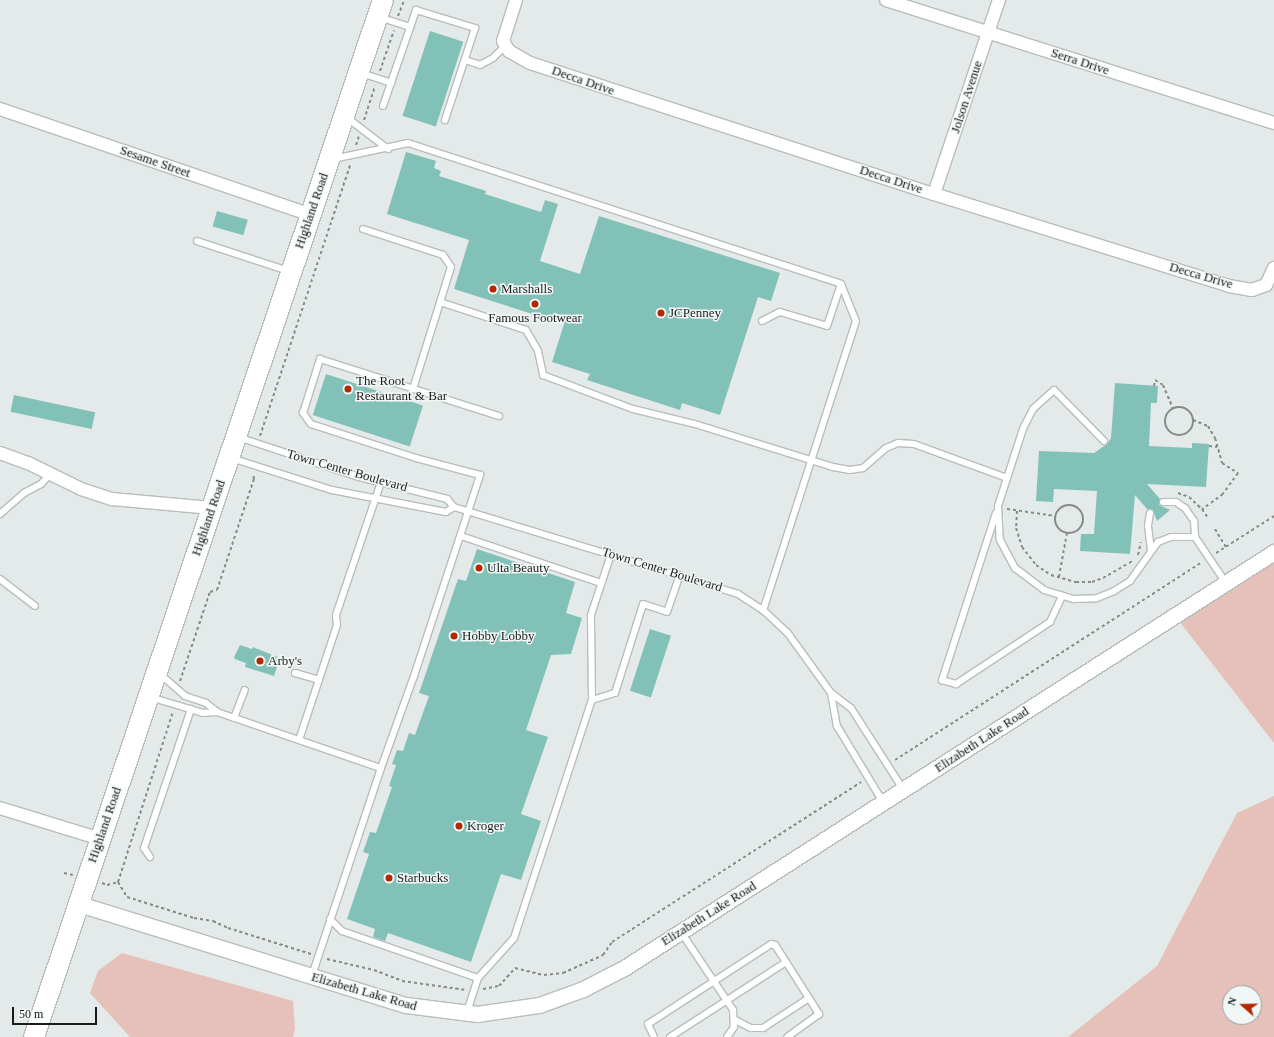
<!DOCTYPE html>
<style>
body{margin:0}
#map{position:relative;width:1274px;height:1037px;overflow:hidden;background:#e4eae9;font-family:Georgia,serif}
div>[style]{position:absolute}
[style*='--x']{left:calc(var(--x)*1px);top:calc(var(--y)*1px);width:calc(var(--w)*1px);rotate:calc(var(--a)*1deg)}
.green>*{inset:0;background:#e5c1b9}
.building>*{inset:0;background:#82c1b7;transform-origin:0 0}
.path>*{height:2px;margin-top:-1px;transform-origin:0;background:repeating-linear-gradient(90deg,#868a89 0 3px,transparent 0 6px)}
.path>.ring{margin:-1px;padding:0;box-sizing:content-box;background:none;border:2px solid #868a89;border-radius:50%}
.roads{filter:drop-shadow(1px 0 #b8bdbc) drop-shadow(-1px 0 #b8bdbc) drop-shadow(0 1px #b8bdbc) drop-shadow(0 -1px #b8bdbc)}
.service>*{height:6px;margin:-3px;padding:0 3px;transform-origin:3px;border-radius:3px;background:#fff}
.minor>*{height:12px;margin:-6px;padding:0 6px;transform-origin:6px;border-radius:6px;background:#fff}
.tertiary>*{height:15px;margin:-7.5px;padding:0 7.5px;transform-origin:7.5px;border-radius:7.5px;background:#fff}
.trunk>*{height:20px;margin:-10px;padding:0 10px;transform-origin:10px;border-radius:10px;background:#fff}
.dots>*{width:11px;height:11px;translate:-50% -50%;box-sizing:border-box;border:2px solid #f1f7f6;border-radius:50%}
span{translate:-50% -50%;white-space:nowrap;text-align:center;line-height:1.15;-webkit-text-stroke:3px #f1f7f6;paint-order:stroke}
.street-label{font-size:13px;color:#191b1a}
.poi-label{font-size:13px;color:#191b1a}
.left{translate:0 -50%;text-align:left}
.north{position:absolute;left:1222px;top:985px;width:40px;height:40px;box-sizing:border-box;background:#f1f7f6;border:1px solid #9b9f9e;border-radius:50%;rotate:290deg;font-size:11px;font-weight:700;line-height:16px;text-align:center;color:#191b1a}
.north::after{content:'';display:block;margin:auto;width:14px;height:18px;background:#b32800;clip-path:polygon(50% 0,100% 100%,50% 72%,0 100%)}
.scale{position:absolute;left:12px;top:1007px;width:85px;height:18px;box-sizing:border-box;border:2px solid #191b1a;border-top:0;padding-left:5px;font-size:12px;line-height:14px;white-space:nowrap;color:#191b1a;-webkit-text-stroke:3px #f1f7f6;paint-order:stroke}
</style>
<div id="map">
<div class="green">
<i style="clip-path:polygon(1274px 559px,1274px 743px,1179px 621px)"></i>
<i style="clip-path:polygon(evenodd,1274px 796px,1274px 1037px,1068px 1037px,1157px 966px,1237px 813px,1274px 796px,1230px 993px,1254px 993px,1254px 1017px,1230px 1017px,1230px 993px)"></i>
<i style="clip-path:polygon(122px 953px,293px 1001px,295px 1029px,293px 1037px,130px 1037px,90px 993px,98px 971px)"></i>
</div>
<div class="building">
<i style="left:430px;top:31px;width:35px;height:89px;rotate:18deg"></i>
<i style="clip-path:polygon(406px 152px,436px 161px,434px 168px,441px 171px,439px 176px,486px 191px,485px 194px,541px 212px,545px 200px,558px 204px,540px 261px,580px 274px,599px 216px,780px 273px,771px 301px,758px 297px,720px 415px,682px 403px,680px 410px,587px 380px,590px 374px,552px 362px,564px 324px,454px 289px,469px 240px,387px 214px)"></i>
<i style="left:217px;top:211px;width:32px;height:16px;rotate:16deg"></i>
<i style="left:326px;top:374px;width:102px;height:43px;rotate:18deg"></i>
<i style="clip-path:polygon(1115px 383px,1158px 386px,1157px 403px,1151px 403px,1149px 446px,1192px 448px,1192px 443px,1209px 444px,1206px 487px,1147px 484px,1160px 499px,1159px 505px,1170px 510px,1157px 521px,1153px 510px,1147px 509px,1135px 495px,1130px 554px,1080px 551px,1081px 534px,1094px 534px,1097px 491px,1054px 489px,1053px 502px,1036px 501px,1039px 451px,1094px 453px,1107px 444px,1111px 438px)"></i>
<i style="left:14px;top:395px;width:83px;height:17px;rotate:12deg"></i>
<i style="clip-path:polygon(477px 549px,575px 582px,566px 613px,582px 618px,571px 654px,551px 655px,526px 730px,548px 737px,521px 814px,541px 821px,521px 880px,501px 874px,471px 962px,388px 933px,385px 941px,373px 937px,375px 929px,347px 919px,369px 854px,363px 852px,370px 832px,376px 833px,392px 787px,389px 786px,396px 765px,392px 764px,397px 750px,403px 751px,409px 733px,415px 735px,429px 696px,419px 693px,458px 579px,466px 581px)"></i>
<i style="left:650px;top:629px;width:22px;height:65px;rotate:18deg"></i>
<i style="clip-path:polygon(240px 645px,252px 649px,253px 647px,280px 658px,274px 676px,245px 667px,246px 663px,235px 659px,234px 657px)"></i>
</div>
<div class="path">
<i style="--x:398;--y:16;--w:17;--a:-69"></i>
<i style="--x:380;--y:71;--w:43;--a:-71.1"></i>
<i style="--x:364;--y:120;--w:36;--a:-72"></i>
<i style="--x:356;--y:145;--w:9;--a:-72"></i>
<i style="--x:1154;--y:386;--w:6;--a:-81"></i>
<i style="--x:1155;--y:380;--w:9;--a:32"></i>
<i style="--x:1163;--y:385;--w:25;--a:67"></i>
<i class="ring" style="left:1165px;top:407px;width:26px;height:26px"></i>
<i style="--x:1193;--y:420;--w:16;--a:22"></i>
<i style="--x:1208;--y:426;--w:14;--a:60"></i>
<i style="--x:1215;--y:438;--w:26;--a:74"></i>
<i style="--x:1222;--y:463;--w:19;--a:32"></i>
<i style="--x:1238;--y:473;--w:26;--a:126"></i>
<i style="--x:1223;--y:494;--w:26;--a:144"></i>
<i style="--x:260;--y:436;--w:286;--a:-71.6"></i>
<i style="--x:1209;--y:446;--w:8;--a:7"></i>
<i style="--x:1178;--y:493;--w:12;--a:20"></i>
<i style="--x:1189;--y:497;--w:18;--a:43"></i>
<i style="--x:1202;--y:509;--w:11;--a:56"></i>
<i class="ring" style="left:1055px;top:505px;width:26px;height:26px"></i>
<i style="--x:1007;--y:509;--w:49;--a:8.3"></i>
<i style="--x:1017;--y:511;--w:17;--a:93"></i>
<i style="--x:1016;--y:528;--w:20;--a:72"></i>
<i style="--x:1022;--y:547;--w:23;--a:52"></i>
<i style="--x:1036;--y:565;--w:18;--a:34"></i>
<i style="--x:1051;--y:575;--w:26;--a:16"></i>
<i style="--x:1076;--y:582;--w:16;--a:0"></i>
<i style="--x:1092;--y:582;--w:12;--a:-20"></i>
<i style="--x:1103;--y:578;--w:34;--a:-30"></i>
<i style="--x:1215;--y:529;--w:21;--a:59"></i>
<i style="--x:1216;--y:553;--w:69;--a:-32.5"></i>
<i style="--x:1138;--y:555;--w:13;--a:-77"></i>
<i style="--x:1059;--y:577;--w:46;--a:-79.9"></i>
<i style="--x:180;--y:681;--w:94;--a:-71.4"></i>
<i style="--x:210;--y:592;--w:7;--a:-16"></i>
<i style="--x:217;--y:590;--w:117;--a:-71.6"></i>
<i style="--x:254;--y:479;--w:6;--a:-99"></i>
<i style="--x:895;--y:760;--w:365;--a:-32.8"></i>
<i style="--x:64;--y:873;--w:9;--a:13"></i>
<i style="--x:118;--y:882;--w:17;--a:59"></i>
<i style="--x:127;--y:897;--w:70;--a:17.4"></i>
<i style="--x:194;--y:918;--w:19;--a:9"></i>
<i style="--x:213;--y:921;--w:17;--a:25"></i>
<i style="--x:228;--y:928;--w:87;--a:17.4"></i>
<i style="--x:102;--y:883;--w:5;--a:22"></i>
<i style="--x:107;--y:885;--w:11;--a:-15"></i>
<i style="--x:118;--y:882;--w:179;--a:-72.1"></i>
<i style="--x:327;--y:959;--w:48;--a:13.2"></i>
<i style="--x:374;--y:970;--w:30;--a:21"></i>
<i style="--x:402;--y:981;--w:65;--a:8"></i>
<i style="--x:483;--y:989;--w:16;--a:-11"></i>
<i style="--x:499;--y:986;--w:24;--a:-48"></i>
<i style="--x:515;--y:968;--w:30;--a:14"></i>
<i style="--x:544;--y:975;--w:19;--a:-6"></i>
<i style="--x:563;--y:973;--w:44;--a:-24.2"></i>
<i style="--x:603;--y:955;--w:16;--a:-55"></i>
<i style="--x:612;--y:942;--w:296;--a:-32.7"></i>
</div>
<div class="roads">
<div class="service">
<i style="--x:379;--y:17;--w:33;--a:18"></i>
<i style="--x:465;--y:60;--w:16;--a:18"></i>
<i style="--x:480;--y:65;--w:15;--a:-28"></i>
<i style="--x:493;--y:58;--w:17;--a:-45"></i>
<i style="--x:361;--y:73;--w:32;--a:18"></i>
<i style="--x:383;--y:106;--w:102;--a:-71"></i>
<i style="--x:416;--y:10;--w:62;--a:17"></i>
<i style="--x:475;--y:28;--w:97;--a:108.1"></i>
<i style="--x:346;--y:117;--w:53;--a:37.3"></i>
<i style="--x:333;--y:159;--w:77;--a:-12"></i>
<i style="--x:408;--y:143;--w:455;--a:18"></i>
<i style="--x:841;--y:284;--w:40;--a:68"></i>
<i style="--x:856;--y:321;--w:304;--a:107.8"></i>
<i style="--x:363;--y:229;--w:84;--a:18"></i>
<i style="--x:443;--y:255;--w:14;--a:56"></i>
<i style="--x:451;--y:267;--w:128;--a:107.3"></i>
<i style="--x:197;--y:241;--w:96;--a:18.2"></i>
<i style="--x:440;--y:302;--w:90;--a:18"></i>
<i style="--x:526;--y:330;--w:24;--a:60"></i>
<i style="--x:538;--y:351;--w:25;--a:78"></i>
<i style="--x:543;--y:375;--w:96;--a:20.7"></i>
<i style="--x:633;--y:409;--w:64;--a:13.6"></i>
<i style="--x:695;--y:424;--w:145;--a:17.3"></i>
<i style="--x:833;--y:467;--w:17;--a:10"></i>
<i style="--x:850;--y:470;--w:13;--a:-9"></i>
<i style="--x:863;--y:468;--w:30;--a:-41"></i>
<i style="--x:886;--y:448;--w:13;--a:-23"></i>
<i style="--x:898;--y:443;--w:16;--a:4"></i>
<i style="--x:914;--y:444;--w:99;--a:20.1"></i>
<i style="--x:762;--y:321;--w:20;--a:-27"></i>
<i style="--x:780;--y:312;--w:49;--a:16.6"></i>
<i style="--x:827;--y:326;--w:44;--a:-71.6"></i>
<i style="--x:238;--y:437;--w:127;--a:18.3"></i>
<i style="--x:359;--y:477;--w:91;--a:14"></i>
<i style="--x:447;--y:499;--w:11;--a:49"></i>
<i style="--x:454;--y:507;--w:297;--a:17"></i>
<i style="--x:738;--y:594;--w:30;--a:33"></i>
<i style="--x:763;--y:610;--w:33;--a:43"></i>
<i style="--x:787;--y:632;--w:75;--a:54.2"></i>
<i style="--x:831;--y:693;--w:25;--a:37"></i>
<i style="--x:851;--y:708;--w:96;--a:57.3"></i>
<i style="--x:1104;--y:441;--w:71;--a:-134.4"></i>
<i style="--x:1054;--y:390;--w:28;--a:138"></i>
<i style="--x:1033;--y:409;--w:22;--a:117"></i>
<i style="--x:1023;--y:429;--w:81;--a:108"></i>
<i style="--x:998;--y:506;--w:34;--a:87"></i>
<i style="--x:1000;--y:540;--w:32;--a:62"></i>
<i style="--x:1015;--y:568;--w:36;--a:37"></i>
<i style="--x:1044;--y:590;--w:31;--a:17"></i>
<i style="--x:1074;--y:599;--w:23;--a:-2"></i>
<i style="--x:1097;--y:598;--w:18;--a:-22"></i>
<i style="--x:1114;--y:591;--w:19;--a:-32"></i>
<i style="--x:1130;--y:581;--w:48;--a:-54.3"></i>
<i style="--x:1158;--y:542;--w:14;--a:-21"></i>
<i style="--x:1171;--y:537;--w:24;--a:0"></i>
<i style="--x:1195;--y:537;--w:55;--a:56"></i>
<i style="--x:231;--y:458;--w:106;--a:17.6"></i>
<i style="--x:332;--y:490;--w:116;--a:10.9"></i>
<i style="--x:446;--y:512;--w:9;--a:-32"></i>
<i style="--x:1163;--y:502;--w:13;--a:0"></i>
<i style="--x:1176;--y:502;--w:11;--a:34"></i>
<i style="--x:1185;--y:508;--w:16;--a:55"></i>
<i style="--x:1194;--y:521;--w:16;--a:86"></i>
<i style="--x:996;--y:513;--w:176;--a:107.9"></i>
<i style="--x:942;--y:680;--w:15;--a:16"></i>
<i style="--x:956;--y:684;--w:113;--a:-33.4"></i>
<i style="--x:1050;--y:622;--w:29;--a:-65"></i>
<i style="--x:1150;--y:513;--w:13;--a:99"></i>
<i style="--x:1148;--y:526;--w:23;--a:83"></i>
<i style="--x:0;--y:514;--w:32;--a:-41"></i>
<i style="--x:24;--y:493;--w:19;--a:-28"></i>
<i style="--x:41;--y:484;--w:15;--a:-48"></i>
<i style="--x:461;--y:536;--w:148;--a:18.6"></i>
<i style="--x:0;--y:579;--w:44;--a:37.6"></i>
<i style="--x:295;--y:673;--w:25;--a:16"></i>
<i style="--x:160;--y:674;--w:33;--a:41"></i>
<i style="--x:185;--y:696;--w:22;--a:18"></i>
<i style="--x:206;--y:703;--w:14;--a:39"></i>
<i style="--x:831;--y:693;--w:34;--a:80"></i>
<i style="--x:837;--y:726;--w:89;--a:58.8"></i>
<i style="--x:150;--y:697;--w:55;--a:16.8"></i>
<i style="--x:203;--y:713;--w:14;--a:-4"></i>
<i style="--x:217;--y:712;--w:173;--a:18.9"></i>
<i style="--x:381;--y:768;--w:219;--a:108.4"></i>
<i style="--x:592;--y:700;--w:24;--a:-17"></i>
<i style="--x:615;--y:693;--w:93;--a:-72.5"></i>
<i style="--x:643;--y:604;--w:25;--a:18"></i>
<i style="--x:667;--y:612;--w:39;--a:-71"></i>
<i style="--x:234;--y:718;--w:30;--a:-69"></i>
<i style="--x:299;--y:740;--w:121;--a:-71.7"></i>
<i style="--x:337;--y:625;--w:10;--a:-96"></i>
<i style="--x:336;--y:615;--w:140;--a:-71.3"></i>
<i style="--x:381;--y:768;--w:98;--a:-70.3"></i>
<i style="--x:414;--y:676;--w:212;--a:-71.8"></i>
<i style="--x:480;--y:475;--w:66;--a:-165.1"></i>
<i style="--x:416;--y:458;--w:110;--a:-162.1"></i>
<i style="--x:311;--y:424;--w:14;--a:-126"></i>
<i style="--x:303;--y:413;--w:57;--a:-72.5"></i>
<i style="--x:320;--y:359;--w:188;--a:17.7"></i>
<i style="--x:150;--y:857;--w:11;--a:-124"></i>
<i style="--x:144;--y:848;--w:147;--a:-71.3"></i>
<i style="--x:330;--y:919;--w:17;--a:45"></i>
<i style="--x:342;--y:931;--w:144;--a:19.1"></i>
<i style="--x:478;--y:978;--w:36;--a:108"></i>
<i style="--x:681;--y:932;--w:94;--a:56.3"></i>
<i style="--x:733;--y:1010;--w:17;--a:87"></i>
<i style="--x:734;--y:1027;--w:12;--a:125"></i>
<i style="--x:786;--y:962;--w:62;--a:57.6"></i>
<i style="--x:819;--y:1014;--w:39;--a:144"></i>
<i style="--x:478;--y:978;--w:54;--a:-48"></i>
<i style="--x:514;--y:938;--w:250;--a:-71.9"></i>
<i style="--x:592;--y:700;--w:85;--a:-90.7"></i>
<i style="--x:591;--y:615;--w:64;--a:-71.8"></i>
<i style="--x:735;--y:1020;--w:18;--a:27"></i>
<i style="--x:751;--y:1028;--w:12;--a:0"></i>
<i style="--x:763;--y:1028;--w:55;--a:-33.1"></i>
<i style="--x:654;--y:1037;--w:14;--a:-115"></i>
<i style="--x:648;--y:1024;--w:147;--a:-33"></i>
<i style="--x:771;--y:944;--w:4;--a:14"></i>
<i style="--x:775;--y:945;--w:20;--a:57"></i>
<i style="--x:786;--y:962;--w:138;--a:147.1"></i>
</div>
<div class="minor">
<i style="--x:516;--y:0;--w:43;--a:107.6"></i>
<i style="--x:503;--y:41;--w:12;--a:59"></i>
<i style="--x:509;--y:51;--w:24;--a:30"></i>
<i style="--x:530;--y:63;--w:425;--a:18"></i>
<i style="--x:934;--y:194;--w:309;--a:17.3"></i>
<i style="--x:1229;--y:286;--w:23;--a:10"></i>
<i style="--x:1252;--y:290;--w:15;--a:-20"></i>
<i style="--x:1266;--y:285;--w:19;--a:-65"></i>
<i style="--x:886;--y:0;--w:407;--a:17.6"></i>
<i style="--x:0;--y:109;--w:329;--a:18.8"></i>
<i style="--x:934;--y:194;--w:205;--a:-71.5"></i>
<i style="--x:0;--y:453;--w:30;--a:20"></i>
<i style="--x:28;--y:463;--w:59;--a:26.1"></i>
<i style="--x:81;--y:489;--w:33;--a:18"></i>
<i style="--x:112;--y:499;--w:100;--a:5.1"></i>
<i style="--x:0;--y:808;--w:106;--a:17.1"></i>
</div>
<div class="tertiary">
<i style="--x:79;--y:904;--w:342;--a:17.2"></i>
<i style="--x:406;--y:1005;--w:72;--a:7.2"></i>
<i style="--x:477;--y:1014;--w:63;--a:-8.3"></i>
<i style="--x:539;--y:1005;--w:47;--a:-20"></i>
<i style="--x:583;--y:989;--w:46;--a:-27.1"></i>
<i style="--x:624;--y:968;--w:772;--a:-32.62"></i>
</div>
<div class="trunk">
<i style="--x:34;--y:1037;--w:1094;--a:-71.4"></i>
</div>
</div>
<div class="dots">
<i style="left:493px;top:289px;background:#b32800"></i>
<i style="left:535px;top:304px;background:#b32800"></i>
<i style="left:661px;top:313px;background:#b32800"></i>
<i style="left:348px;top:389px;background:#b32800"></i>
<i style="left:479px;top:568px;background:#b32800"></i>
<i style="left:454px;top:636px;background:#b32800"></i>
<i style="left:260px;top:661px;background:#b32800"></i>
<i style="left:459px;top:826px;background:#b32800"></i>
<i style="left:389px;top:878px;background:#b32800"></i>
</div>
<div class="street-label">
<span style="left:1080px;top:62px;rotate:18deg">Serra Drive</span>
<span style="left:583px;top:81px;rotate:19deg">Decca Drive</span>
<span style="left:967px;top:97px;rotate:-72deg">Jolson Avenue</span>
<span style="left:155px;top:162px;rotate:19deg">Sesame Street</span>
<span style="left:891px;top:180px;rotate:18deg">Decca Drive</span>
<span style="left:312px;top:211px;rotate:-71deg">Highland Road</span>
<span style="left:1201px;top:276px;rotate:16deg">Decca Drive</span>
<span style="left:347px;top:471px;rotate:16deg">Town Center Boulevard</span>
<span style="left:209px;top:518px;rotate:-71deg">Highland Road</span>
<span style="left:662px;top:570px;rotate:17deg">Town Center Boulevard</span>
<span style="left:982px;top:740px;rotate:-33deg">Elizabeth Lake Road</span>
<span style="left:105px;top:825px;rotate:-71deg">Highland Road</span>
<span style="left:709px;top:914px;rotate:-32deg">Elizabeth Lake Road</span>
<span style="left:364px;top:992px;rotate:16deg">Elizabeth Lake Road</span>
</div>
<div class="poi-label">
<span class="left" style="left:501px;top:289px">Marshalls</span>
<span class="left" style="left:669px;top:313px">JCPenney</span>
<span style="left:535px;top:318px">Famous Footwear</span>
<span class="left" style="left:356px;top:389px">The Root<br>Restaurant &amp; Bar</span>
<span class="left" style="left:487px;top:568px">Ulta Beauty</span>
<span class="left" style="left:462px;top:636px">Hobby Lobby</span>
<span class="left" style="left:268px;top:661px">Arby's</span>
<span class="left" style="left:467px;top:826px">Kroger</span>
<span class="left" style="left:397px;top:878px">Starbucks</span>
</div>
<div class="north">N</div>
<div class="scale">50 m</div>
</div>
